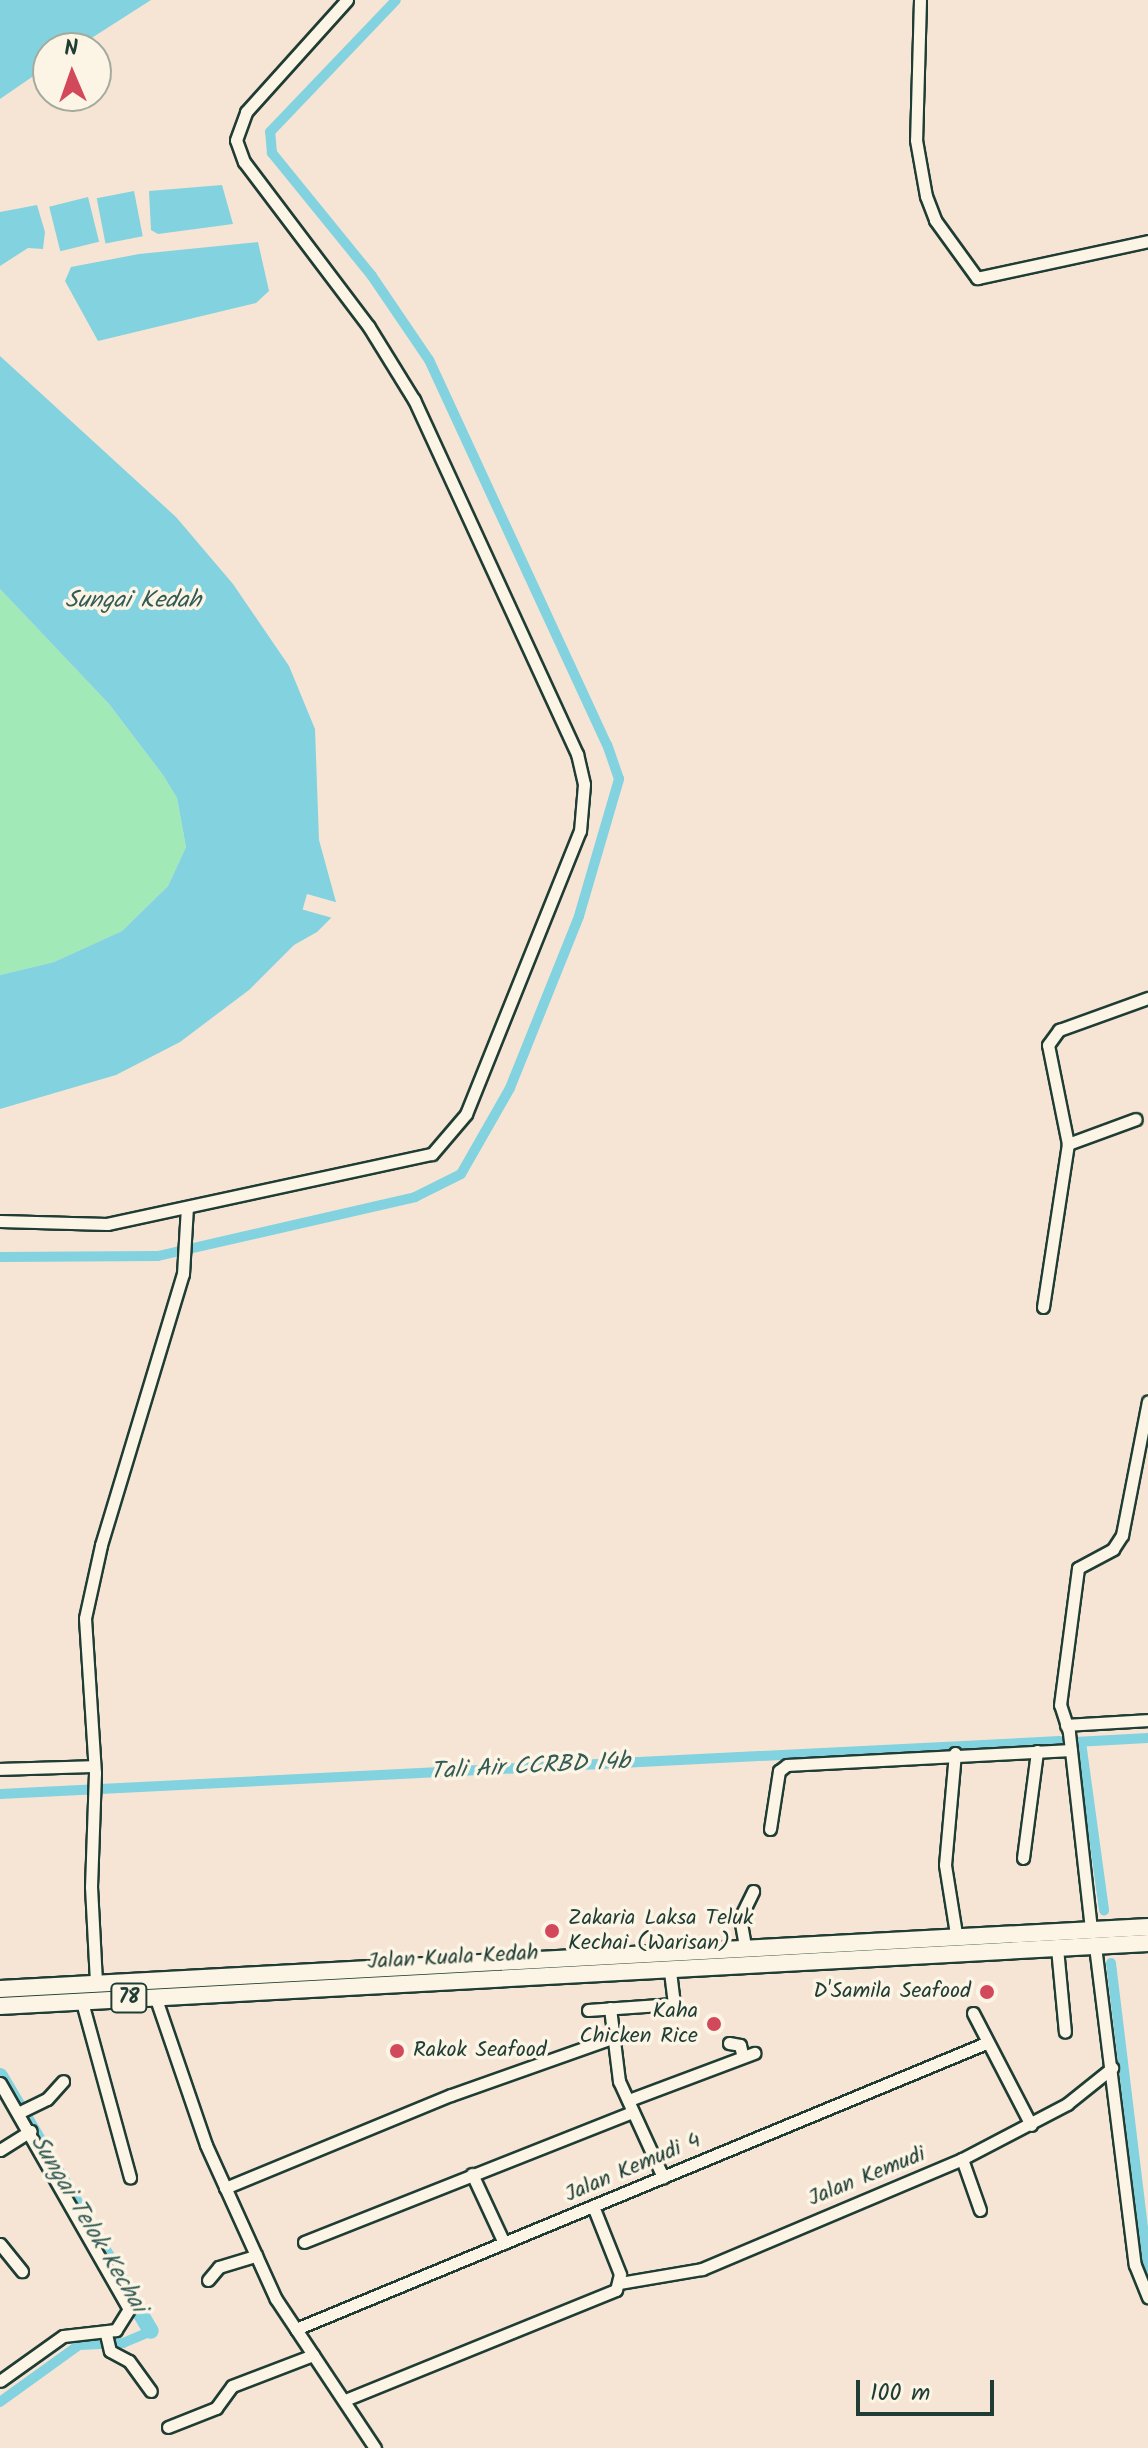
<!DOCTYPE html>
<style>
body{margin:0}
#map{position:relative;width:1148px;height:2448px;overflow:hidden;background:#f6e5d5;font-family:Kalam,sans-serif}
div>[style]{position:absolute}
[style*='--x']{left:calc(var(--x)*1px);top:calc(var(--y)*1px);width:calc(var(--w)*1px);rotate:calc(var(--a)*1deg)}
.green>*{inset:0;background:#a1eab8}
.water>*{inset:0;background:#83d2df;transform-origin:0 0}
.pier>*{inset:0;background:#f6e5d5;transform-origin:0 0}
.canal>*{height:10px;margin:-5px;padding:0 5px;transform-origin:5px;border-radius:5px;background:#83d2df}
.river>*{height:16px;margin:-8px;padding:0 8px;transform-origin:8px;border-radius:8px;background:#83d2df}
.roads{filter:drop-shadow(2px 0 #1f3d34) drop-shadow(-2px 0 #1f3d34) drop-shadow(0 2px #1f3d34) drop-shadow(0 -2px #1f3d34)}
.minor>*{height:11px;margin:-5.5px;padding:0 5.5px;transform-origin:5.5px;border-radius:5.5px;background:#fcf5e5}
.primary>*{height:16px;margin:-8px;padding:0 8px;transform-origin:8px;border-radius:8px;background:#fcf5e5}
.dots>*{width:22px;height:22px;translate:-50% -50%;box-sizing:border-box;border:4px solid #fcf5e5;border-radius:50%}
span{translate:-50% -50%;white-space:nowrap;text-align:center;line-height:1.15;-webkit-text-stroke:7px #fcf5e5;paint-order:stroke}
.shield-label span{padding:2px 6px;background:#fcf5e5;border:2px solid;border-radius:6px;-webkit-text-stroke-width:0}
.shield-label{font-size:20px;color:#1f3d34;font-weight:700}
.poi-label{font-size:22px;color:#1f3d34}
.left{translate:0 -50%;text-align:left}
.right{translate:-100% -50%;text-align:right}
.street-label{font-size:22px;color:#1f3d34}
.water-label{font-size:24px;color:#335b56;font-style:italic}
.north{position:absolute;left:32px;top:32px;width:80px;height:80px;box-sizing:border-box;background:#fcf5e5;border:2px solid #a4ab9e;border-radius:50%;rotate:358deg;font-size:22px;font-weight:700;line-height:32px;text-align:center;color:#1f3d34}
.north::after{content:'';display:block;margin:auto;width:28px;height:36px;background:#d1495b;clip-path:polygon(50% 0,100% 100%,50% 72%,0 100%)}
.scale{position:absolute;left:856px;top:2380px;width:138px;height:36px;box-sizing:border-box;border:4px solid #1f3d34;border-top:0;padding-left:10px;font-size:24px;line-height:28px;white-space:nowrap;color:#1f3d34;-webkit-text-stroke:6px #fcf5e5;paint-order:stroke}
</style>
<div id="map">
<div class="green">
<i style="clip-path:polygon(0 589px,109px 704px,163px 775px,177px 798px,186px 847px,168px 886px,122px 931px,54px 962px,0 975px)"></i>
</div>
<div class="water">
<i style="clip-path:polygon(0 0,151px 0,76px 48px,48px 48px,48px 66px,0 99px)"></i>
<i style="clip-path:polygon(222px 185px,233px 224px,158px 234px,151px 230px,149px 191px)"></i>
<i style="left:134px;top:191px;width:46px;height:38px;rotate:79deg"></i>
<i style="left:88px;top:197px;width:46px;height:40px;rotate:76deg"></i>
<i style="clip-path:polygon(37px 205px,45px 232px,43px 249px,28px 248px,0 266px,0 212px)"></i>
<i style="clip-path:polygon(258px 242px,269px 291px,256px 303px,98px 341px,65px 281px,71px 267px,139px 254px)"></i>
<i style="clip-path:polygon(0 356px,176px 517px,233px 584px,289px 666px,315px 729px,319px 840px,336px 902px,331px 918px,317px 932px,294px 945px,249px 990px,180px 1042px,116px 1075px,0 1109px,0 975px,54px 962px,122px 931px,168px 886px,186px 847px,177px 798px,163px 775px,109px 704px,0 589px)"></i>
</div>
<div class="pier">
<i style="left:307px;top:894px;width:33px;height:16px;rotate:16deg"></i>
</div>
<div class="canal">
<i style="--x:0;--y:1257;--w:158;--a:-0.4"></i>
<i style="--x:158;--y:1256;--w:264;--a:-12.9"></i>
<i style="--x:415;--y:1197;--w:51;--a:-26.6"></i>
<i style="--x:461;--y:1174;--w:99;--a:-60.3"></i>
<i style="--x:510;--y:1088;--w:185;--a:-68.1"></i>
<i style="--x:579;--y:916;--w:143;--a:-73.7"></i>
<i style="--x:619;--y:779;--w:36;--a:-109"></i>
<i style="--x:607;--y:745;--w:424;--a:-114.8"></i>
<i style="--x:429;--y:360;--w:102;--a:-124.2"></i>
<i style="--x:372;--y:276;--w:159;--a:-129.1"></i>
<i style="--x:272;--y:153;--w:21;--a:-95"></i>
<i style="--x:270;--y:132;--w:182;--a:-46.3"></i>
<i style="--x:1075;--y:1742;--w:73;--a:-3.1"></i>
<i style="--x:1081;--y:1742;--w:170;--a:82.2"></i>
<i style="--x:0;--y:1794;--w:1061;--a:-2.86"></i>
<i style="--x:1111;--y:1963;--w:309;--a:83.1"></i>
<i style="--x:0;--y:2402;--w:97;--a:-35.8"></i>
<i style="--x:79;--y:2345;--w:44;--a:-2.6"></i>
<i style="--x:123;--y:2343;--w:30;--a:-23"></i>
</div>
<div class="river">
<i style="--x:0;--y:2076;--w:296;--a:59.4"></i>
</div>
<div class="roads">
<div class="minor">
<i style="--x:920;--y:0;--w:140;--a:91.6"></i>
<i style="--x:916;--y:140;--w:57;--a:79.9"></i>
<i style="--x:926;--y:196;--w:26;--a:69"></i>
<i style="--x:935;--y:220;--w:72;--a:54.1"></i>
<i style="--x:977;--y:278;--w:175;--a:-12.2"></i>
<i style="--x:1068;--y:1144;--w:72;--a:-20.2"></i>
<i style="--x:0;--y:1221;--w:107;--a:1.6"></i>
<i style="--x:107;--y:1224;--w:332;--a:-12.2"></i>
<i style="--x:432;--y:1154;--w:52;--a:-49.6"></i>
<i style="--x:466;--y:1114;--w:305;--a:-68.1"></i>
<i style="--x:580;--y:831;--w:47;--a:-85.1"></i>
<i style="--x:584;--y:784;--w:31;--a:-103"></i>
<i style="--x:577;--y:754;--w:390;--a:-114.7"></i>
<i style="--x:414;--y:400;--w:86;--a:-121.7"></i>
<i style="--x:369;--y:327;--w:207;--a:-127.1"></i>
<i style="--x:244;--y:162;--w:23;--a:-110"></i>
<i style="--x:236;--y:140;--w:30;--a:-70"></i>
<i style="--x:246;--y:112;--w:151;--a:-48"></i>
<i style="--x:1043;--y:1307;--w:165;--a:-81.3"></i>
<i style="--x:1068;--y:1144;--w:101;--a:-101.4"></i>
<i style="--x:1048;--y:1045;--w:19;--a:-54"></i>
<i style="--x:1059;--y:1030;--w:95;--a:-19.8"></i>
<i style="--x:1066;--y:1725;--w:82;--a:-3.5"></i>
<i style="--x:955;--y:1753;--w:112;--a:95.1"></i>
<i style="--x:945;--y:1865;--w:70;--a:80.9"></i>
<i style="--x:0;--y:1769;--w:94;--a:-1.8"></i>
<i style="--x:770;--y:1829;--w:59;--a:-81.2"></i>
<i style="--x:779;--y:1771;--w:10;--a:-37"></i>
<i style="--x:787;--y:1765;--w:284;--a:-3"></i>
<i style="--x:1023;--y:1858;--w:108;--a:-82.5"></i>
<i style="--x:1091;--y:1929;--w:198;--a:-96.4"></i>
<i style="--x:1069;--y:1732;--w:28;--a:-108"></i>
<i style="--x:1060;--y:1705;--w:138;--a:-82.5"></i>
<i style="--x:1078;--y:1568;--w:40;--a:-28"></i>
<i style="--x:1113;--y:1549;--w:17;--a:-57"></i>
<i style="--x:1122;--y:1535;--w:136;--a:-79"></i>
<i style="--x:745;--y:1946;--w:28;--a:-100"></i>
<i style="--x:740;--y:1918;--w:30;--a:-64"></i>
<i style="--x:1095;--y:1946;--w:321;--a:82.9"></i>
<i style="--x:1135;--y:2265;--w:35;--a:68"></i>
<i style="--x:1057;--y:1948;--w:84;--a:84.6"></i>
<i style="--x:96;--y:1982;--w:95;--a:-93"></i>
<i style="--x:91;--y:1887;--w:114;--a:-88"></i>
<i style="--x:95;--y:1773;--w:155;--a:-93.7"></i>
<i style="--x:85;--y:1618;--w:75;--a:-77.6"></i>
<i style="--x:101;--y:1545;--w:283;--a:-73.2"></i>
<i style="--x:183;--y:1274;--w:67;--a:-86.6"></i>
<i style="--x:155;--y:1996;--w:157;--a:71.1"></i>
<i style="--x:206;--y:2145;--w:169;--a:65.6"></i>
<i style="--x:276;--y:2299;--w:179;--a:56.4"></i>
<i style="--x:82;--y:2002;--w:182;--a:74.7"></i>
<i style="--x:610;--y:2008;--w:74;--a:83"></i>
<i style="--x:619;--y:2081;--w:106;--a:65.4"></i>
<i style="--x:588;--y:2010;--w:86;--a:-4"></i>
<i style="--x:674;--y:2004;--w:33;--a:-97"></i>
<i style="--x:973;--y:2013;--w:126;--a:62.6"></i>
<i style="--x:729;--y:2043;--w:11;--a:10"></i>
<i style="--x:740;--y:2045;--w:9;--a:77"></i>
<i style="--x:0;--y:2083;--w:260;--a:60.3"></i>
<i style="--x:129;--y:2309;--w:25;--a:122"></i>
<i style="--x:116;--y:2330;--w:53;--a:173.5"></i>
<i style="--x:63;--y:2336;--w:77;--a:144.5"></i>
<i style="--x:629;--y:2100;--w:134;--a:-20.6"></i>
<i style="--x:18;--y:2113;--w:32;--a:-26"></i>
<i style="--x:47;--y:2099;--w:24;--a:-48"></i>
<i style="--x:0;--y:2150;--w:36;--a:-32"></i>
<i style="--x:962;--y:2159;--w:54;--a:70.6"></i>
<i style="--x:472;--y:2174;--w:76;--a:65.1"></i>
<i style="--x:225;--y:2188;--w:244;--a:-22.4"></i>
<i style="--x:451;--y:2095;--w:174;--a:-19.5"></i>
<i style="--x:304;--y:2242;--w:350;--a:-21.6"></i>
<i style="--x:0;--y:2244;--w:35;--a:51"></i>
<i style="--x:208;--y:2280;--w:17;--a:-50"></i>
<i style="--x:219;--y:2267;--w:39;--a:-17"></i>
<i style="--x:620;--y:2283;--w:83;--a:-9.7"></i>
<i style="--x:702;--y:2269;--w:282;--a:-22.9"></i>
<i style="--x:962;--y:2159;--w:119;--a:-27.6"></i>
<i style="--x:1067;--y:2104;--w:58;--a:-38.7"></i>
<i style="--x:296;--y:2329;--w:747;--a:-22.51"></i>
<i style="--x:106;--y:2334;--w:17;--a:77"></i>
<i style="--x:110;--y:2351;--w:21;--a:28"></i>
<i style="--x:129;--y:2361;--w:37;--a:54"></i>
<i style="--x:345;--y:2400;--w:292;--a:-22.1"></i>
<i style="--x:616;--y:2290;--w:16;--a:-76"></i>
<i style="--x:620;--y:2274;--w:73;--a:-111.7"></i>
<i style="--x:168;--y:2427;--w:52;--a:-21.6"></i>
<i style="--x:216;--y:2408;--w:27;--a:-54"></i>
<i style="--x:232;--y:2386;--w:87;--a:-20.9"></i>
</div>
<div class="primary">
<i style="--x:0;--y:1989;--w:1150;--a:-3.09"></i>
<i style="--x:0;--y:2006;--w:1150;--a:-3.14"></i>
</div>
</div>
<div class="dots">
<i style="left:552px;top:1931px;background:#d1495b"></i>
<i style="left:987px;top:1992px;background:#d1495b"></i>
<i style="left:714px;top:2024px;background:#d1495b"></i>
<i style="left:397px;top:2051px;background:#d1495b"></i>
</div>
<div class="shield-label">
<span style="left:129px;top:1998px">78</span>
</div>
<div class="poi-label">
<span class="left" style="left:568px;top:1931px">Zakaria Laksa Teluk<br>Kechai (Warisan)</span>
<span class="right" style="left:971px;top:1992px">D'Samila Seafood</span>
<span class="right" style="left:698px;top:2024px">Kaha<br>Chicken Rice</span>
<span class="left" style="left:413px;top:2051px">Rakok Seafood</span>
</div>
<div class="street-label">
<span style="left:453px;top:1958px;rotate:-3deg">Jalan Kuala Kedah</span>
<span style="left:633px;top:2168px;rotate:-23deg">Jalan Kemudi 4</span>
<span style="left:867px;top:2177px;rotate:-22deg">Jalan Kemudi</span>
</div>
<div class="water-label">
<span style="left:133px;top:601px">Sungai Kedah</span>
<span style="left:530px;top:1767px;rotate:-3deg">Tali Air CCRBD 14b</span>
<span style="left:88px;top:2224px;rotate:59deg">Sungai Telok Kechai</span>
</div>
<div class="north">N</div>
<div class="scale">100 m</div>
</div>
